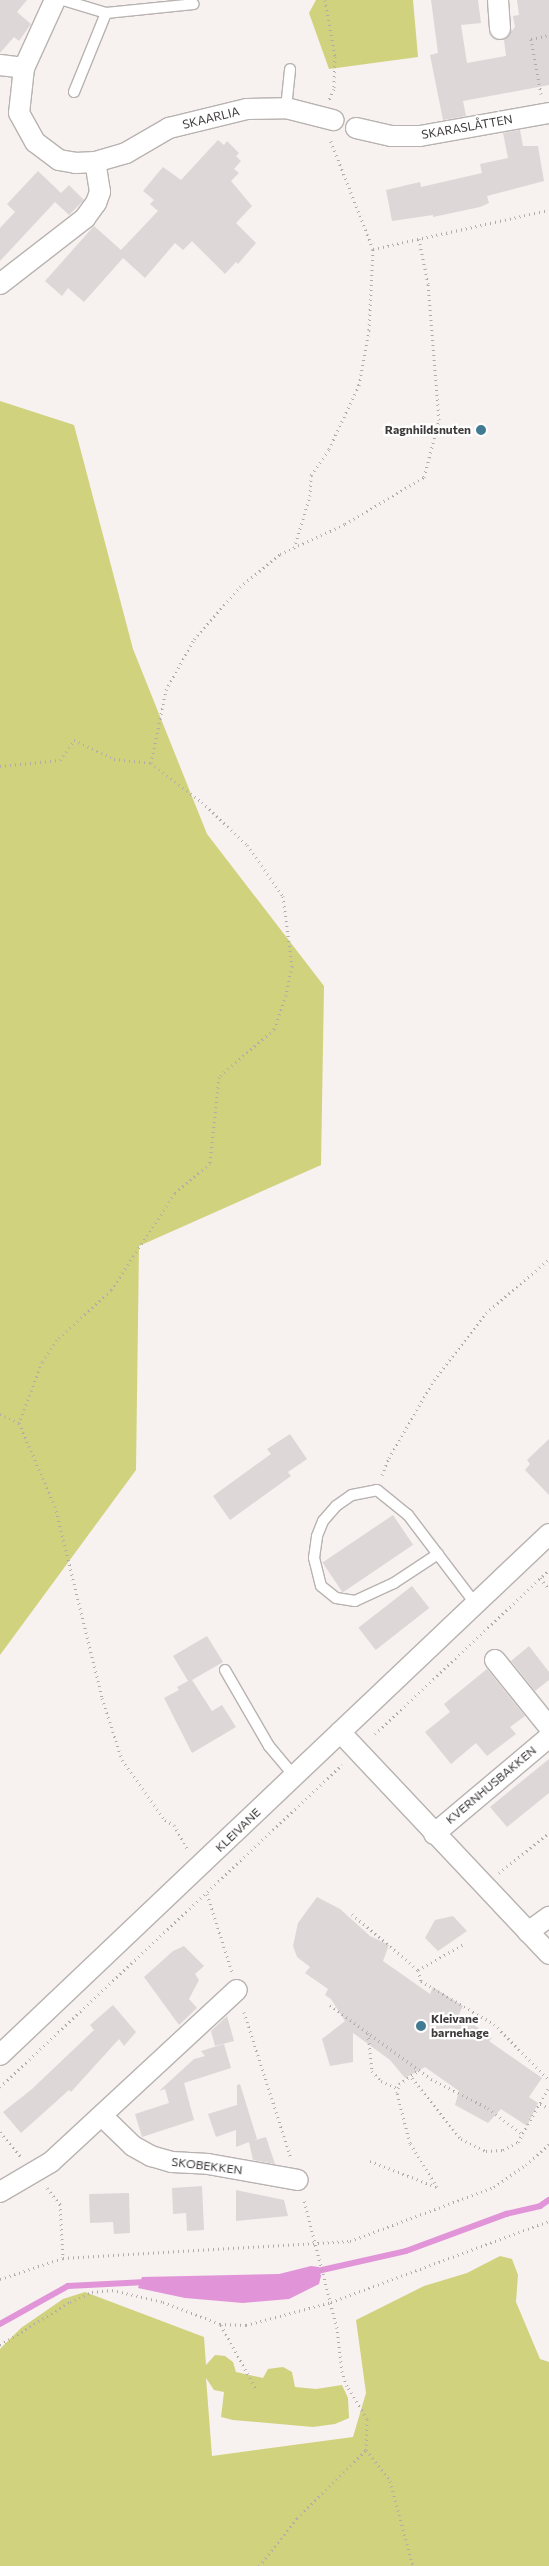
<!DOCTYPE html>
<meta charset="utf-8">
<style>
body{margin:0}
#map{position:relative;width:549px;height:2566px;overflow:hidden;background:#f7f1ef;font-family:Commissioner,sans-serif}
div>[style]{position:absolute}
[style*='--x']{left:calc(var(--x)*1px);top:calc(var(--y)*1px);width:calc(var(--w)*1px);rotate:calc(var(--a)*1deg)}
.green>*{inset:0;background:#d1d27e}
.water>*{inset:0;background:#e195d8}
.stream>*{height:6px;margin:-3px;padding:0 3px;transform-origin:3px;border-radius:3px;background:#e195d8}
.building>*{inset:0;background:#ddd7d8;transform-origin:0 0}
.path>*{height:3px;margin-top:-1.5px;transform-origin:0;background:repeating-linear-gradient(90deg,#b0acaa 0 1px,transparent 0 5px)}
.roads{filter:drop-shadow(1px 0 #b8b3b1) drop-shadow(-1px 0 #b8b3b1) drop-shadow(0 1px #b8b3b1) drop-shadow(0 -1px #b8b3b1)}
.lane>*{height:10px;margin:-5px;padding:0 5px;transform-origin:5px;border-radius:5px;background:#fff}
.street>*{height:20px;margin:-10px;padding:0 10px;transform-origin:10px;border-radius:10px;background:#fff}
.dots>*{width:14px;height:14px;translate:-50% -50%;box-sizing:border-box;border:2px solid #fff;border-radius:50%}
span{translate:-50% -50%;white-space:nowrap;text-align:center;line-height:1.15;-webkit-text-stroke:4.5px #fff;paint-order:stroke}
.street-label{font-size:12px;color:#3e3b3b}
.poi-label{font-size:12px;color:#3e3b3b;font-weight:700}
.right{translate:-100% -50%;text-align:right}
.left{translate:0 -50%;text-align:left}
</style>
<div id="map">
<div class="green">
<i style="clip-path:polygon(316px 0,413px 0,418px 57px,329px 69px,309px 13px)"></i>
<i style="clip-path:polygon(0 401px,74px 425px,133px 649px,207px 834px,324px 986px,321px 1165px,139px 1246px,136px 1470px,0 1655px)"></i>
<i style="clip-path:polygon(500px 2256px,512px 2259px,518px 2275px,516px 2302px,540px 2359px,549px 2362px,549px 2566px,0 2566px,0 2349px,21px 2328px,63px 2299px,85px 2292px,204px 2337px,206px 2365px,215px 2355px,225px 2356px,233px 2362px,236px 2372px,263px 2378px,268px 2369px,283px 2367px,292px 2372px,295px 2387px,316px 2389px,342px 2385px,348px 2398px,349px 2418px,335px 2424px,313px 2427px,233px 2420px,221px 2417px,224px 2392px,214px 2390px,206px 2378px,212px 2456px,353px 2437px,366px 2393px,356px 2320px,424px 2286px,467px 2273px)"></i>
</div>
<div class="water">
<i style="clip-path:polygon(311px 2266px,319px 2267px,321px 2276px,319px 2284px,289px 2299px,243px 2303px,185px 2298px,138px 2288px,142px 2277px,279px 2274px)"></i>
</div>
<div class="stream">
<i style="--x:313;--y:2272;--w:95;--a:-12.7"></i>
<i style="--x:406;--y:2251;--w:107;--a:-20.3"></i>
<i style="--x:506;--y:2214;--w:35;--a:-13"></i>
<i style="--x:540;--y:2206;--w:11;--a:-34"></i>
<i style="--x:0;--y:2324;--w:78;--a:-29.2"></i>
<i style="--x:68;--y:2286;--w:78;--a:-2.9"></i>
</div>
<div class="building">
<i style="clip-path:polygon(0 0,27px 0,17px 12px,31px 24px,19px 41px,14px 37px,0 53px)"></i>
<i style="clip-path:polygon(431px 0,478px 0,481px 23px,461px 25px,467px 63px,506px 56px,504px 40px,515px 27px,513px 16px,519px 15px,517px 0,549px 0,549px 85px,463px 101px,466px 116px,443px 120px,430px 55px,438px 53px)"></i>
<i style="clip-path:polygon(520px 130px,523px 146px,538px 146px,544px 181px,487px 196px,489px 203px,480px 207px,433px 217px,433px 215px,392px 221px,386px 190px,420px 182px,421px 187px,482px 173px,480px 164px,508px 158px,503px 133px)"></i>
<i style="clip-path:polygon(218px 140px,224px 145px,227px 141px,239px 153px,236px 156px,241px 161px,234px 169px,239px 173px,231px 181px,252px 206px,236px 223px,256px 243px,238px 264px,236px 262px,225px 274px,192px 241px,183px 250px,175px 243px,145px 278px,123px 258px,84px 302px,68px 288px,62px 296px,45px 281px,94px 226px,121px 250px,158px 211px,150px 204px,154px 200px,143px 191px,157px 174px,163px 167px,181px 180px)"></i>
<i style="clip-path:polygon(38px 171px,61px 193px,69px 185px,84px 200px,69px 215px,55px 202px,0 261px,0 228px,15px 212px,7px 204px)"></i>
<i style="clip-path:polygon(290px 1434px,307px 1459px,288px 1472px,291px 1476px,230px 1520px,213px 1496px,271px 1454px,267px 1449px)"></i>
<i style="clip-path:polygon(549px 1439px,549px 1495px,525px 1470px,530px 1464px,527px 1460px)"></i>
<i style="left:393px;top:1515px;width:36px;height:85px;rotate:56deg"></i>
<i style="left:412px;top:1586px;width:28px;height:68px;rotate:52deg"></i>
<i style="clip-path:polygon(207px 1636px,223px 1662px,192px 1680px,212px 1711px,222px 1705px,236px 1727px,192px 1753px,164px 1698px,179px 1690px,177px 1687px,188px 1681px,173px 1656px)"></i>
<i style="clip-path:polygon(529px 1646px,549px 1672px,549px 1680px,535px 1691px,511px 1661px)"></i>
<i style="clip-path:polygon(487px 1669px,525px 1716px,510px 1727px,516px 1734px,487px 1756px,476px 1743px,451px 1764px,425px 1732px,450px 1712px,444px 1704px)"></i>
<i style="clip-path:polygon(549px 1759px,549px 1793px,507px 1827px,490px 1807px)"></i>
<i style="clip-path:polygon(317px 1897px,340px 1909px,370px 1936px,389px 1945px,383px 1961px,430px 1994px,433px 1987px,463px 2006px,459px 2014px,492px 2038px,489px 2041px,542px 2078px,529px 2097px,538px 2103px,527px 2126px,501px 2109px,488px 2123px,455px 2105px,459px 2091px,425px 2067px,405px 2078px,390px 2060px,353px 2033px,353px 2062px,330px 2066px,322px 2039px,345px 2021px,331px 1999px,325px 1995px,328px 1989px,305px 1973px,310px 1967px,297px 1957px,293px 1946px,298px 1923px)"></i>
<i style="clip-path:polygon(453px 1916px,467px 1931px,438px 1951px,425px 1938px,435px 1920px)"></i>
<i style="clip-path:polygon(184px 1946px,204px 1966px,195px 1974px,199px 1980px,189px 1999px,197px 2008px,179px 2025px,144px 1977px,173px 1951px)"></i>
<i style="clip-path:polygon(113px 2005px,136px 2032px,124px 2046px,119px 2039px,71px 2092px,69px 2090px,21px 2133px,3px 2112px,32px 2089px,94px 2030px,90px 2025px)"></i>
<i style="clip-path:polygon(227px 2016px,234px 2041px,215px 2046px,211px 2031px)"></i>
<i style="clip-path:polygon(224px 2044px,231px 2068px,184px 2083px,194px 2120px,142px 2137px,135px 2114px,169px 2103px,165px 2089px,159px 2091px,194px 2059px,205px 2056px,201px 2051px)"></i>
<i style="clip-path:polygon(240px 2084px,257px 2139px,252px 2141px,266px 2137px,275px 2164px,253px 2160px,249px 2142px,236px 2147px,236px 2130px,216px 2137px,208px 2114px,237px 2105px,237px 2085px)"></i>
<i style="clip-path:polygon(202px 2186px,204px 2230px,187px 2231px,186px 2213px,173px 2214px,172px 2188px)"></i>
<i style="clip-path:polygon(236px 2190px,284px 2200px,288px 2216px,236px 2221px)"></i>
<i style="clip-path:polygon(129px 2193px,130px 2233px,114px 2234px,113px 2222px,90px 2223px,89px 2194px)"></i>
</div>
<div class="path">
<i style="--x:325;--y:0;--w:57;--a:79.9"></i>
<i style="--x:335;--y:56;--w:33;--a:92"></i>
<i style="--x:334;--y:89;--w:12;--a:114"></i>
<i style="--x:541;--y:94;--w:56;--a:-100.3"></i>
<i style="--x:531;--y:39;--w:18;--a:-13"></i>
<i style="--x:373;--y:249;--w:180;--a:-12.5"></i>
<i style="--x:294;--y:548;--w:54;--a:-72.9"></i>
<i style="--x:310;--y:496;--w:21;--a:-87"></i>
<i style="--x:311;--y:475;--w:32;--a:-55"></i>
<i style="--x:329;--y:449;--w:71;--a:-64.9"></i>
<i style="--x:359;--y:385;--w:56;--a:-79.7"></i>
<i style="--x:369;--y:330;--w:81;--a:-87.2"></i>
<i style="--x:373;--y:249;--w:118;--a:-111.4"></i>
<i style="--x:151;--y:763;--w:75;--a:-78.4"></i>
<i style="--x:166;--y:690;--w:58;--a:-61.2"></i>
<i style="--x:194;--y:639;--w:69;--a:-48.5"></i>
<i style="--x:240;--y:587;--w:52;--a:-39.5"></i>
<i style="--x:280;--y:554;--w:72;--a:-24.8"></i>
<i style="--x:345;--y:524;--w:92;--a:-30.7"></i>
<i style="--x:424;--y:477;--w:59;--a:-75.3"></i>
<i style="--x:439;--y:420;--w:136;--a:-94.6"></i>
<i style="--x:428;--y:284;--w:46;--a:-101.3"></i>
<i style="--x:0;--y:766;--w:60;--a:-5.7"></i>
<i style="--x:60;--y:760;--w:24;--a:-55"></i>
<i style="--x:74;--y:740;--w:44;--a:25.4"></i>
<i style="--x:114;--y:759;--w:37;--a:6"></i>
<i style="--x:151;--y:763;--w:64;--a:37.4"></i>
<i style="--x:202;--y:802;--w:62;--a:43.7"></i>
<i style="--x:247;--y:845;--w:62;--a:54.8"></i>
<i style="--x:283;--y:896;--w:71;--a:82.7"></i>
<i style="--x:292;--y:966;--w:30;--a:102"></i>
<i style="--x:286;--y:995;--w:36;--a:109"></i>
<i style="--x:274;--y:1029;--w:73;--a:138.9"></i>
<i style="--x:219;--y:1077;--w:86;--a:96"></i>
<i style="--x:210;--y:1163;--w:46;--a:139.4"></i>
<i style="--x:175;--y:1193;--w:116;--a:123.4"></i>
<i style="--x:111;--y:1290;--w:74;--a:137.2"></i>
<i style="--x:57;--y:1340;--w:27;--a:124"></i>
<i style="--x:42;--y:1362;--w:65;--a:110.7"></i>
<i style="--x:0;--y:1414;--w:21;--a:25"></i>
<i style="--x:19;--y:1423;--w:90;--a:66.6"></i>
<i style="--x:55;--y:1506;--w:198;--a:76.2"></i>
<i style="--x:102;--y:1698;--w:65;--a:72.1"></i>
<i style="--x:122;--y:1760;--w:74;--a:54.4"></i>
<i style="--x:165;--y:1820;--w:10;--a:29"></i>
<i style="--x:174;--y:1825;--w:29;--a:61"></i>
<i style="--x:382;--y:1475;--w:18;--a:-68"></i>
<i style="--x:389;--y:1458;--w:90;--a:-60"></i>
<i style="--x:434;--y:1380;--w:85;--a:-52.2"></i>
<i style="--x:486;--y:1313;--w:83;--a:-40.6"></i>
<i style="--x:540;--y:1578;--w:14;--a:51"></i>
<i style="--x:375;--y:1734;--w:239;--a:-43.3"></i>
<i style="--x:499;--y:1873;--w:64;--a:-38.7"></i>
<i style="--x:207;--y:1894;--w:82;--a:72.2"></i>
<i style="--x:352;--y:1914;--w:87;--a:40.3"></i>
<i style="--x:418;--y:1970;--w:53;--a:-29.5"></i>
<i style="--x:418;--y:1970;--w:11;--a:75"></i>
<i style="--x:421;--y:1981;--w:85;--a:30.5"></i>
<i style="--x:494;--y:2024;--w:78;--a:45.5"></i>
<i style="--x:330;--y:2005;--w:125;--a:36.2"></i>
<i style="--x:431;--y:2079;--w:64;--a:27"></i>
<i style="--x:488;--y:2108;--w:45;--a:36.9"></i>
<i style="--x:244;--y:2012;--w:153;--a:72.2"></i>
<i style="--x:368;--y:2033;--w:38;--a:84"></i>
<i style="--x:372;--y:2071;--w:13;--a:48"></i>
<i style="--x:381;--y:2081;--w:17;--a:24"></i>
<i style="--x:412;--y:2078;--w:78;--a:51.2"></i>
<i style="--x:461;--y:2139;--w:28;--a:26"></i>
<i style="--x:486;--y:2151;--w:17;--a:-3"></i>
<i style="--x:503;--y:2150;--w:17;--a:-28"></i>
<i style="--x:518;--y:2142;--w:63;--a:-60.6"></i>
<i style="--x:0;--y:2087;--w:470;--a:-43.3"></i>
<i style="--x:540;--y:2104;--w:10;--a:24"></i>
<i style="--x:0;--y:2132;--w:33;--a:50"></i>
<i style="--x:370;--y:2161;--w:72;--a:21.2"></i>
<i style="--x:437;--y:2187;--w:52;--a:-121.5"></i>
<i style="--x:410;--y:2143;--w:52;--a:-104.6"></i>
<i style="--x:397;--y:2093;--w:9;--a:-77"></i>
<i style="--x:399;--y:2084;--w:24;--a:-35"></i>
<i style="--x:47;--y:2188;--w:21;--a:51"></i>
<i style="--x:60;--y:2204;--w:54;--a:86.8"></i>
<i style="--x:0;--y:2279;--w:66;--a:-18.4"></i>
<i style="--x:63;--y:2258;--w:288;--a:-3.4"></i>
<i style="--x:350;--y:2241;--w:154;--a:-20.6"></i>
<i style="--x:494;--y:2187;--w:39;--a:-35"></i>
<i style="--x:526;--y:2165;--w:31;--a:-42"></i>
<i style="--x:221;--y:2325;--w:75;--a:61.4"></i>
<i style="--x:0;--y:2345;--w:82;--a:-31.6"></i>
<i style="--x:70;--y:2302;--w:24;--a:-24"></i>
<i style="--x:92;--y:2292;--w:20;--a:-6"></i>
<i style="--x:112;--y:2290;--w:52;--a:13.2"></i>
<i style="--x:163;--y:2302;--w:61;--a:21.1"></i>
<i style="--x:220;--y:2324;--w:26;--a:2"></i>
<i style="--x:246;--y:2325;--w:88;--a:-15.1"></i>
<i style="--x:331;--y:2302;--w:233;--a:-20.4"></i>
<i style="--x:366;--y:2450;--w:39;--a:52"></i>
<i style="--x:390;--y:2481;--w:88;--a:74.9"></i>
<i style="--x:259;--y:2566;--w:61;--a:-51.6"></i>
<i style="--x:297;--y:2518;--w:97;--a:-44.6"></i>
<i style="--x:366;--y:2450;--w:31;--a:-88"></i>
<i style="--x:367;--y:2419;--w:39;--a:-121"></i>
<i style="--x:347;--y:2386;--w:15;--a:-110"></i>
<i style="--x:342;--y:2372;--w:44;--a:-96.5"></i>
<i style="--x:337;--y:2328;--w:132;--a:-104.5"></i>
</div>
<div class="roads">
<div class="lane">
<i style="--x:63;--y:0;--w:45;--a:16.8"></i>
<i style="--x:106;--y:13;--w:88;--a:-5.8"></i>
<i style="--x:74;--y:92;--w:85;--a:-67.9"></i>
<i style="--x:286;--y:108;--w:39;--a:-84"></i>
<i style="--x:438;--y:1554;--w:53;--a:146.6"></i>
<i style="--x:394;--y:1583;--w:43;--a:155.2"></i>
<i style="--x:355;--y:1601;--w:19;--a:-171"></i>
<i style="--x:336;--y:1598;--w:19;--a:-141"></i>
<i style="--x:321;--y:1586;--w:29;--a:-104"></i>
<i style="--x:314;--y:1558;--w:22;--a:-82"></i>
<i style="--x:317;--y:1536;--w:16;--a:-68"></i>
<i style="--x:323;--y:1521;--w:20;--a:-49"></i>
<i style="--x:336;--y:1506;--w:19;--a:-35"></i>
<i style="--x:352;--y:1495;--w:25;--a:-11"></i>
<i style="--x:377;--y:1490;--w:40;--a:39"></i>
<i style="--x:408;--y:1515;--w:109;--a:52.8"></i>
<i style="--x:225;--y:1670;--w:88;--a:59.9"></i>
<i style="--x:269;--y:1746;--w:40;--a:50"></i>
</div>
<div class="street">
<i style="--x:55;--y:0;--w:75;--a:114.5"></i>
<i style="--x:24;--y:68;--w:45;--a:96.3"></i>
<i style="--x:19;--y:113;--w:33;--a:61"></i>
<i style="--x:35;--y:142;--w:30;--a:37"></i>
<i style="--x:59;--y:160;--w:17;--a:10"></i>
<i style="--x:76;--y:163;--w:19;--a:-3"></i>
<i style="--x:95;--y:162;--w:32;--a:-16"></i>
<i style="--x:126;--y:153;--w:50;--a:-30.2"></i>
<i style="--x:169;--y:128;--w:80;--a:-13.7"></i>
<i style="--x:247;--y:109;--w:39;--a:-1"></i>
<i style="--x:286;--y:108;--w:49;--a:14.3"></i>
<i style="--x:498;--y:0;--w:29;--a:86"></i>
<i style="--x:0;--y:65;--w:24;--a:7"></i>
<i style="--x:356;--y:128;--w:36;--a:13"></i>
<i style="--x:391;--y:136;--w:29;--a:0"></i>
<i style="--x:420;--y:136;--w:131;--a:-10.1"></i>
<i style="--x:0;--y:284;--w:108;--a:-37.8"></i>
<i style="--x:85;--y:218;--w:19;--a:-54"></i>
<i style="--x:96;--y:203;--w:12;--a:-70"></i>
<i style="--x:100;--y:192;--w:30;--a:-99"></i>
<i style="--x:495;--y:1660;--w:86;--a:51.1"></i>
<i style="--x:340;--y:1732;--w:305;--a:46.7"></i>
<i style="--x:434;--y:1834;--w:150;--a:-40.1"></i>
<i style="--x:528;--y:1932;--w:26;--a:-36"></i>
<i style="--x:0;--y:2055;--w:757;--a:-43.5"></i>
<i style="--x:102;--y:2116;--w:43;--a:44.1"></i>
<i style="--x:133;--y:2146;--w:21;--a:29"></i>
<i style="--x:151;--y:2156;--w:22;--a:16"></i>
<i style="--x:172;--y:2162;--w:36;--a:3"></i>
<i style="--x:208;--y:2164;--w:91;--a:10.1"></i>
<i style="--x:0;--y:2192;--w:59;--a:-30.5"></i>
<i style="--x:51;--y:2162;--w:253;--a:-42.8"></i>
</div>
</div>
<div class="dots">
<i style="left:481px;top:430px;background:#407b93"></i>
<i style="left:421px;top:2026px;background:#407b93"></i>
</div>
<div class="street-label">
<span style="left:211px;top:118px;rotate:-14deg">SKAARLIA</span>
<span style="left:467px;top:127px;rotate:-10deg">SKARASLÅTTEN</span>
<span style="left:491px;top:1785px;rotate:-40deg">KVERNHUSBAKKEN</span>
<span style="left:238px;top:1830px;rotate:-44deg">KLEIVANE</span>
<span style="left:207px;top:2166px;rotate:7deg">SKOBEKKEN</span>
</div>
<div class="poi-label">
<span class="right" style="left:471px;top:430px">Ragnhildsnuten</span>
<span class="left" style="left:431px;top:2026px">Kleivane<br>barnehage</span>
</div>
</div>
